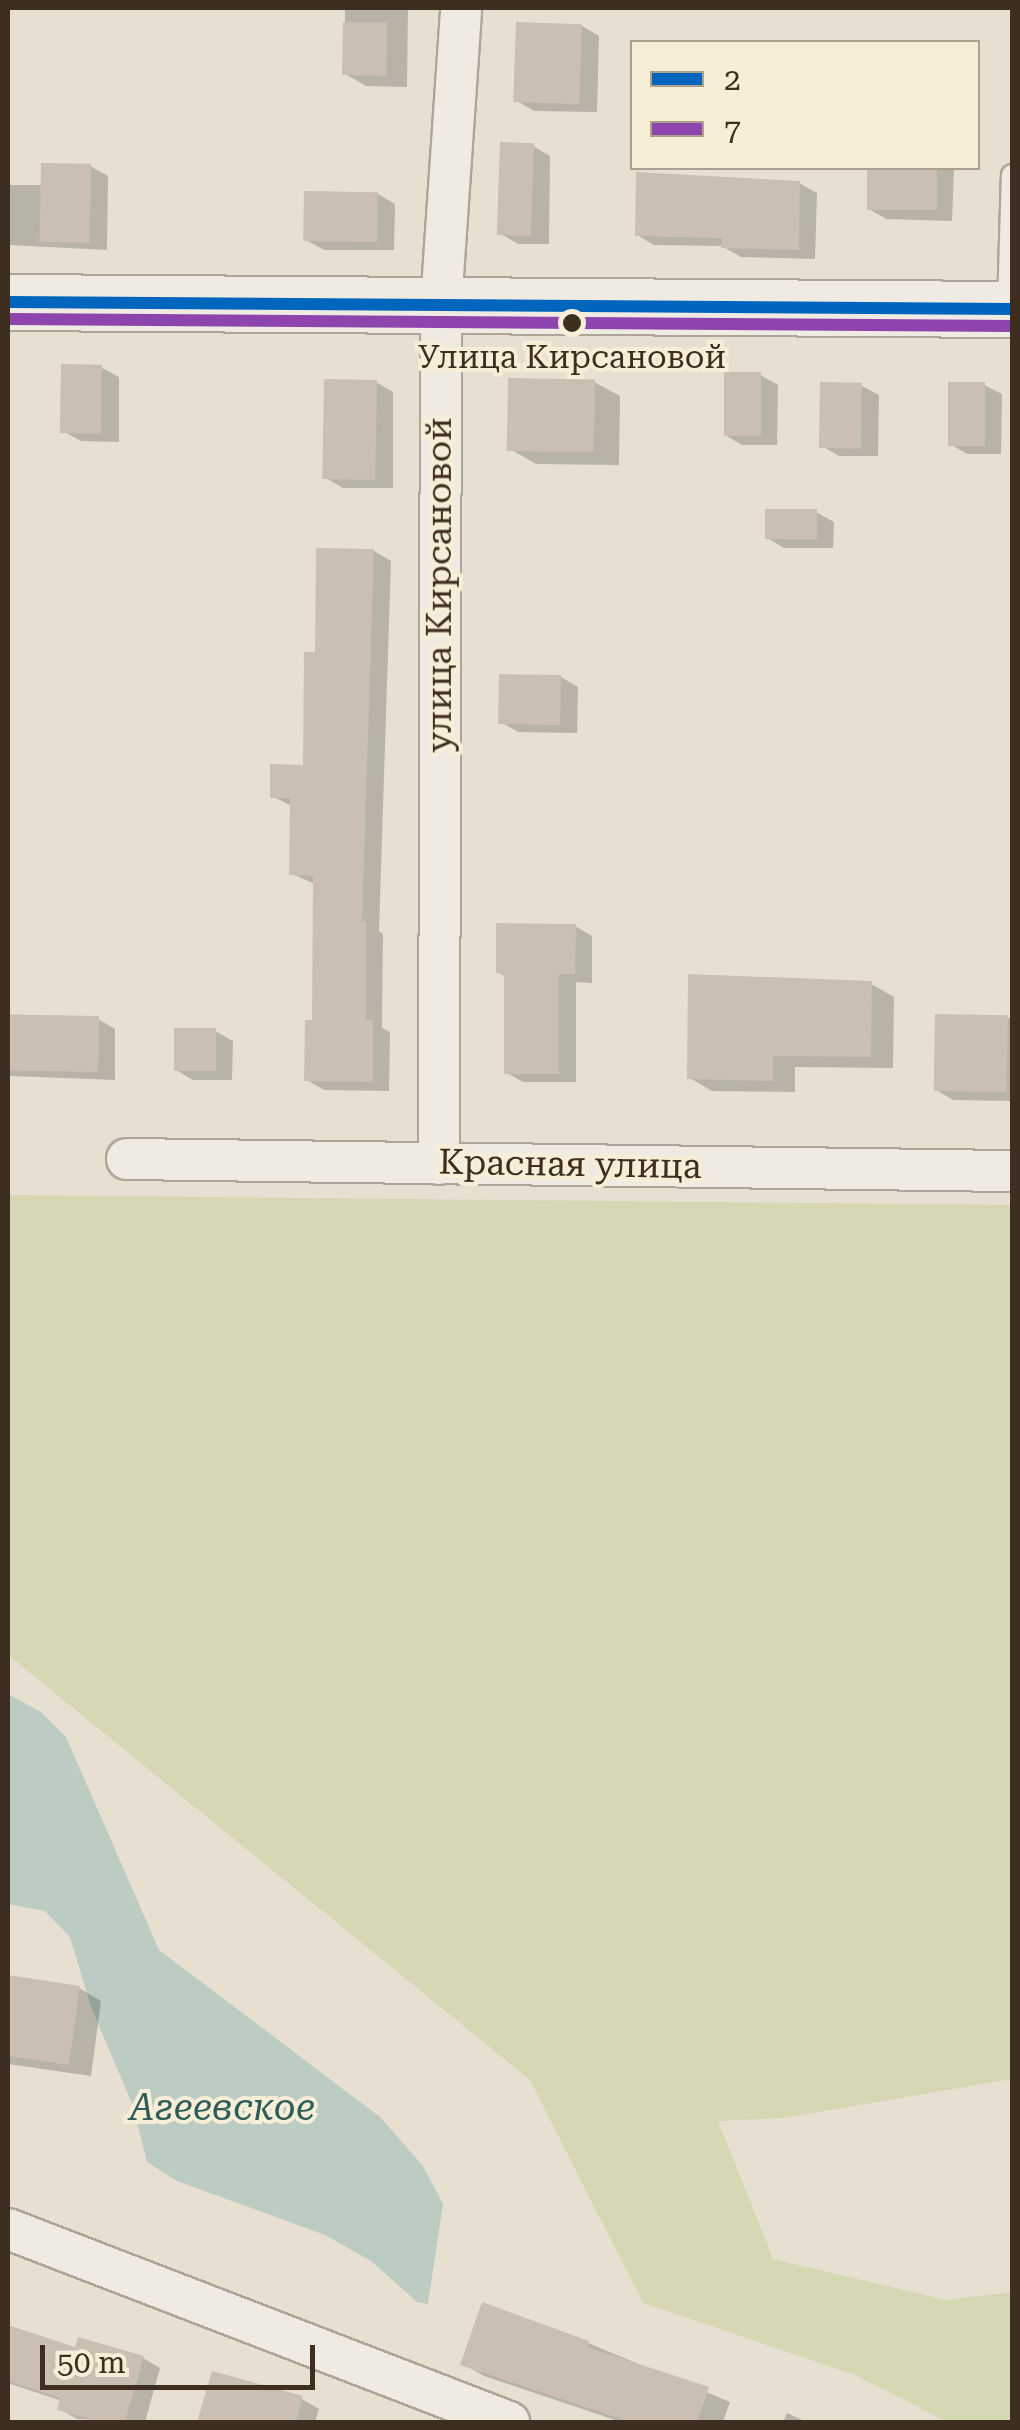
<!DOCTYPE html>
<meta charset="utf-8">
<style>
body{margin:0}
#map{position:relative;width:1020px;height:2430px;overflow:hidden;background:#e7e0d1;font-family:"Roboto Serif",serif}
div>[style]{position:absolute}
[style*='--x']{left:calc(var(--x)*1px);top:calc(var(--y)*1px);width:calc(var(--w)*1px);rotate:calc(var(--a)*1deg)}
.green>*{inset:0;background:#d6d7b3}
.water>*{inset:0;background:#bcccc2}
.shadow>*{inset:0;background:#0003}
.building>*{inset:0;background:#cbbfb2;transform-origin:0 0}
.roads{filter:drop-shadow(2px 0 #ada599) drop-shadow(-2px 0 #ada599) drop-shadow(0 2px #ada599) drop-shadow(0 -2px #ada599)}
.service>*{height:20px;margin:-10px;padding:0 10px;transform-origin:10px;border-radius:10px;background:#efebe3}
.minor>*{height:40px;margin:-20px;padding:0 20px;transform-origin:20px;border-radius:20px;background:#efebe3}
.secondary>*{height:55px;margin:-27.5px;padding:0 27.5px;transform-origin:27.5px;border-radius:27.5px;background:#efebe3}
.bus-1>*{height:12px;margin:-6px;padding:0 6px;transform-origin:6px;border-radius:6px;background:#0065bd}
.bus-2>*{height:12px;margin:-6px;padding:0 6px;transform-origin:6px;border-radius:6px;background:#8e44ad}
.dots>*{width:28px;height:28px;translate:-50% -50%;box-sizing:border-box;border:5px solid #f7eed8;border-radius:50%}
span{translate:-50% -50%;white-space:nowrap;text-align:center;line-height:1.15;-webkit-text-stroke:8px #f7eed8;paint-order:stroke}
.bus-label{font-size:32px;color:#3d2e20}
.street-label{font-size:35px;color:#3d2e20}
.water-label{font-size:38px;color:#2f5d5a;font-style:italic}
.frame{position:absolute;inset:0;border:10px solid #3d2e20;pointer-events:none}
.legend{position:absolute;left:630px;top:40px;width:350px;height:130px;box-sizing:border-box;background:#f7eed8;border:2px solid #ada18e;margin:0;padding:12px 18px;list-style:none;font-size:30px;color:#3d2e20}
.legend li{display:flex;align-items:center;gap:20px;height:50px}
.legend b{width:50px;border:2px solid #ada18e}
.scale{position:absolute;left:40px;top:2345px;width:275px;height:45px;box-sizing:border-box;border:5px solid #3d2e20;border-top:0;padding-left:12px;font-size:30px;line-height:35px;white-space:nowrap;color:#3d2e20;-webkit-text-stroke:8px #f7eed8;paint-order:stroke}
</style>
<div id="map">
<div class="green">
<i style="clip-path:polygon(8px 1195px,1012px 1205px,1012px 2079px,783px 2118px,718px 2121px,773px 2259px,946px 2300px,1012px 2292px,1012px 2422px,947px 2422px,855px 2375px,643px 2303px,530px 2080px,8px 1655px)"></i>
</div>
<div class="water">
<i style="clip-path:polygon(8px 1694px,41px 1712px,66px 1737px,159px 1950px,380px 2117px,423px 2166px,443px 2204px,428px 2304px,417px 2302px,371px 2261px,325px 2235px,177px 2181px,147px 2162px,133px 2106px,91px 2007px,70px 1937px,45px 1911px,8px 1904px)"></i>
</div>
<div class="shadow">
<i style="clip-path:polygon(345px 8px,408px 8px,407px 87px,366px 86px,345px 74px)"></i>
<i style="clip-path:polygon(582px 26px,599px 36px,597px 112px,534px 111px,517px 101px)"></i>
<i style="clip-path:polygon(533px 146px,550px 156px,549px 244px,518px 244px,501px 234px)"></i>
<i style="clip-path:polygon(90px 166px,108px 176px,107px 250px,8px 245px,8px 185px,43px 185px)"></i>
<i style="clip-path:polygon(869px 168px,954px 168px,952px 221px,886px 219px,869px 209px)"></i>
<i style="clip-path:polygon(799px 183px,817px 193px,815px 259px,741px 257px,722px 246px,654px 245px,637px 235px)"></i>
<i style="clip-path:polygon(378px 194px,395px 204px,394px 250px,324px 250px,306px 240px)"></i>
<i style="clip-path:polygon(102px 368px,119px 377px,119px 442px,81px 441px,63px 431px)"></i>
<i style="clip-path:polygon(760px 375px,778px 385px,777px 445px,742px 445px,725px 435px)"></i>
<i style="clip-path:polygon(376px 382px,393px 392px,393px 488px,343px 488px,326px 478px)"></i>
<i style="clip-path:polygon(594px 382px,620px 396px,619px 465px,536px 464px,510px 449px)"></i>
<i style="clip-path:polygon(984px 385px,1002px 394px,1001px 454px,967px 454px,950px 444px)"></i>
<i style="clip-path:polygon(862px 386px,879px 395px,878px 456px,839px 456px,822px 446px)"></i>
<i style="clip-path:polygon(816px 512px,834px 522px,833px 548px,784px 548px,767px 538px)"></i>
<i style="clip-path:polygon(374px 551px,391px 561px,379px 931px,383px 934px,382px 1028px,390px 1032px,389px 1091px,324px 1090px,307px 1080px,314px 1022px,315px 884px,292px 874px,292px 806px,272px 796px,305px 767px,318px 655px)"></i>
<i style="clip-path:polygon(561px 677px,578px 687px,577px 733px,518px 732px,501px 722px)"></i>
<i style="clip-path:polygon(575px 926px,592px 936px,592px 983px,576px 982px,576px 1082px,523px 1082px,506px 1072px,506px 977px,498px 972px)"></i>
<i style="clip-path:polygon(871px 984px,894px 997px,893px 1068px,795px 1067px,795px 1092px,712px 1091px,690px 1078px)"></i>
<i style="clip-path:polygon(937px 1016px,1012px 1018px,1012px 1101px,953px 1100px,936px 1090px)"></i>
<i style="clip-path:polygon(8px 1019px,98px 1019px,115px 1029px,115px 1080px,10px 1076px)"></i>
<i style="clip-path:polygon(215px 1031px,233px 1041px,232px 1080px,193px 1080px,176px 1070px)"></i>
<i style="clip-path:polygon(8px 1978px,79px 1988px,101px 2001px,91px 2076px,8px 2064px)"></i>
<i style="clip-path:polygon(8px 2327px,76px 2350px,143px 2358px,160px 2368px,145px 2422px,77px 2419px,60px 2409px,62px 2401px,8px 2383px)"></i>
<i style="clip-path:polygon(588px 2343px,730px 2402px,723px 2422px,621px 2422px,484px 2376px,463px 2364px)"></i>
<i style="clip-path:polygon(213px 2374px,302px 2399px,319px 2409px,315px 2422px,200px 2422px)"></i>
<i style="clip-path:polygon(787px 2413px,807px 2422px,783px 2422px)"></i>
</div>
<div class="building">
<i style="left:343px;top:22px;width:44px;height:53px;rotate:1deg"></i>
<i style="left:516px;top:22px;width:66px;height:80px;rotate:2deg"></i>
<i style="left:500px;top:142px;width:34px;height:93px;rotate:2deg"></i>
<i style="left:41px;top:163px;width:50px;height:79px;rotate:1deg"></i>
<i style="left:867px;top:168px;width:70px;height:42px"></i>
<i style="clip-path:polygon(636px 172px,800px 181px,799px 250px,721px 248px,722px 238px,635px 236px)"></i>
<i style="left:304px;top:191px;width:74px;height:50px;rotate:1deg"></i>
<i style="left:61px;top:364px;width:41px;height:69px;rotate:1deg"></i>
<i style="left:724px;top:372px;width:37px;height:64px"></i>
<i style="left:508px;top:378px;width:87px;height:73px;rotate:1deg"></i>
<i style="left:324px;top:379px;width:53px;height:100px;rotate:1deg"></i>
<i style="left:820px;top:382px;width:42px;height:66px;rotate:1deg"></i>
<i style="left:948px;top:382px;width:37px;height:64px"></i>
<i style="left:765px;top:509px;width:52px;height:30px"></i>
<i style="clip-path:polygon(316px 548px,374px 549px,362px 921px,366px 921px,366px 1020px,373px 1020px,373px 1082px,304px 1081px,305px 1020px,312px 1020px,313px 876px,289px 875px,290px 798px,270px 798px,270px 764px,303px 765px,304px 652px,315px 652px)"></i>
<i style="left:499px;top:674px;width:62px;height:50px;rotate:1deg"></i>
<i style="clip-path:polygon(496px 923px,576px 924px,575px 974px,559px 974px,559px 1074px,504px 1074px,504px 974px,496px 973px)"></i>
<i style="clip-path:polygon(688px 974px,872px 981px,871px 1057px,773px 1056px,773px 1081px,687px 1079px)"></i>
<i style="left:935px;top:1014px;width:73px;height:77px;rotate:1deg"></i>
<i style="left:99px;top:1016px;width:56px;height:91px;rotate:91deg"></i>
<i style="left:174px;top:1028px;width:42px;height:43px"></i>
<i style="clip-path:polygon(8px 1975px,80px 1986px,69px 2065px,8px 2056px)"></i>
<i style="clip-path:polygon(482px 2302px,589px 2341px,587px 2347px,709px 2387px,697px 2422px,630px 2422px,460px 2365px)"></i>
<i style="clip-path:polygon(8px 2325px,75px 2347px,78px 2337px,144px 2356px,125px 2422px,101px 2422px,57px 2410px,60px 2398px,8px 2381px)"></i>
<i style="clip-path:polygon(212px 2371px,303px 2396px,296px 2422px,197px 2422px)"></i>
</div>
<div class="roads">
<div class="service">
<i style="--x:1008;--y:307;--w:132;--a:-88.3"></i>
</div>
<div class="minor">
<i style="--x:127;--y:1159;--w:885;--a:0.78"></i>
<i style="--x:439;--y:1164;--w:859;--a:-89.87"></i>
<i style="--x:441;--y:305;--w:298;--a:-86.1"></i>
<i style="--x:8;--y:2229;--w:537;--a:21.07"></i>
</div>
<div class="secondary">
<i style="--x:8;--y:302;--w:1004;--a:0.4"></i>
</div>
</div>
<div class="bus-1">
<i style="--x:8;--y:302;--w:1004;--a:0.4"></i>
</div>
<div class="bus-2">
<i style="--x:8;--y:319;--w:1004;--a:0.4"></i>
</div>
<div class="dots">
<i style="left:572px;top:323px;background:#3d2e20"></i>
</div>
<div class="bus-label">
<span style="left:572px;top:357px">Улица Кирсановой</span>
</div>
<div class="street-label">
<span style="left:440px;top:585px;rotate:-90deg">улица Кирсановой</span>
<span style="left:570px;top:1165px;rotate:1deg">Красная улица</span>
</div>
<div class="water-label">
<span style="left:222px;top:2108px">Агеевское</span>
</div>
<div class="frame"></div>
<ul class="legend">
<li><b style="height:12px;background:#0065bd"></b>2</li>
<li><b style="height:12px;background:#8e44ad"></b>7</li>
</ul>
<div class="scale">50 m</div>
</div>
